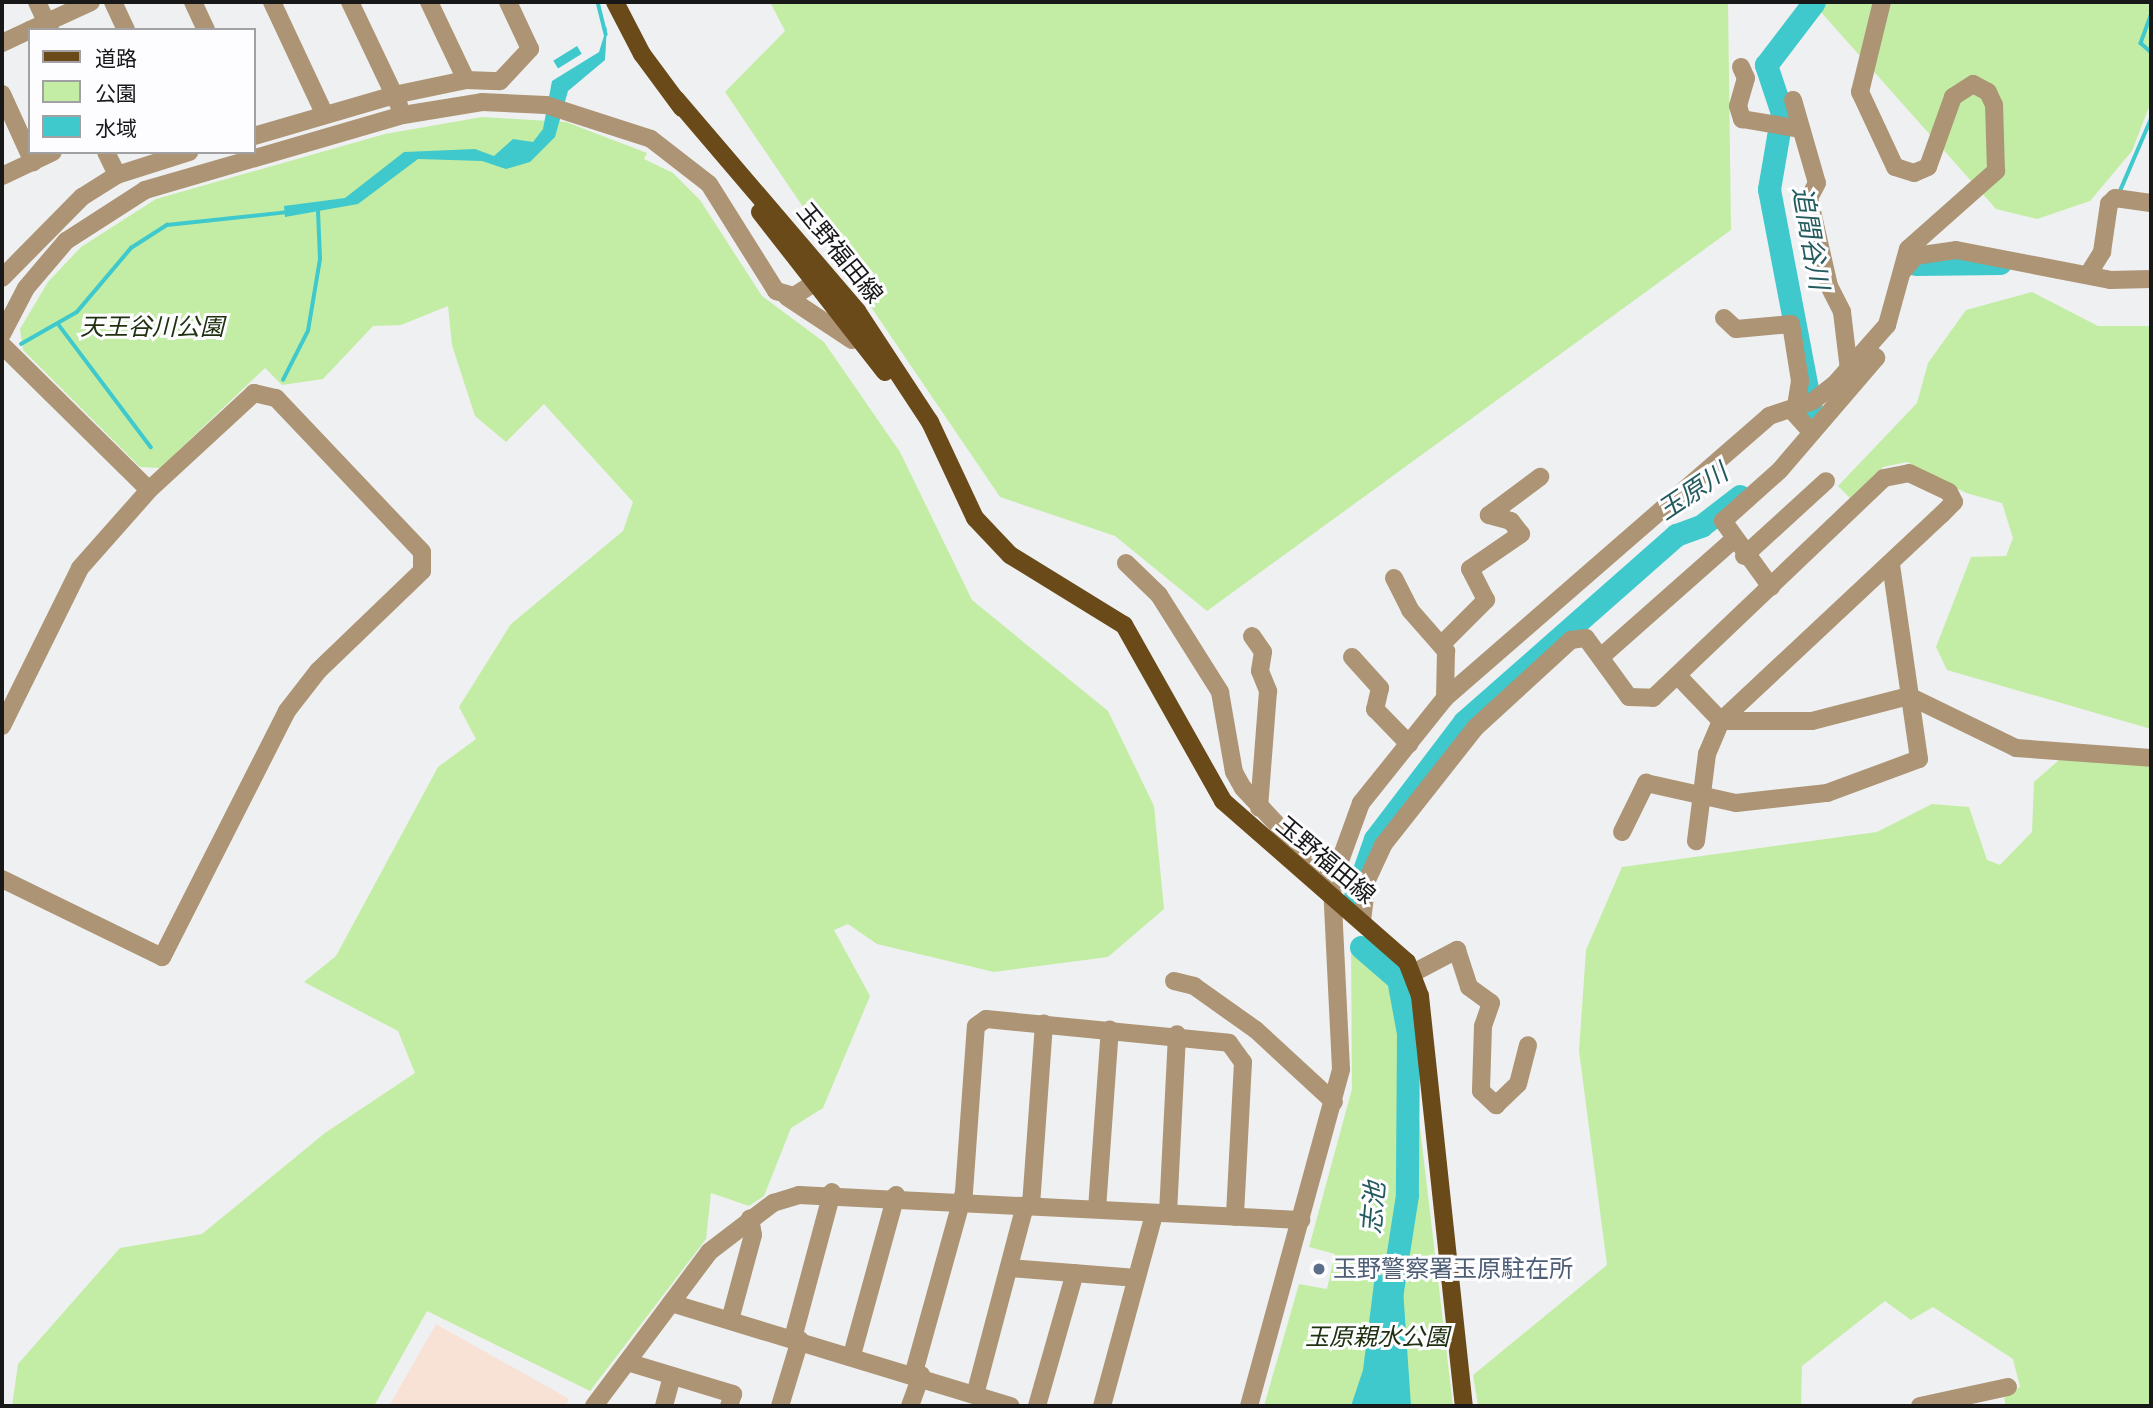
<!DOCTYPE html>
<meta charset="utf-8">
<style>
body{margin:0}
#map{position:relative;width:2153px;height:1408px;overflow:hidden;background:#eff0f1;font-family:"Crimson Pro","Noto Sans JP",serif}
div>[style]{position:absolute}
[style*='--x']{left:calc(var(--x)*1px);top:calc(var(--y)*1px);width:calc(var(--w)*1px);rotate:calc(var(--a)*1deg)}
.education>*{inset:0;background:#f8e1d5}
.green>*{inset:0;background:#c3eda4}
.water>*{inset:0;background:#3fc9cc;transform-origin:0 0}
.stream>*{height:3.5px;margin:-1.75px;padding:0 1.75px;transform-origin:1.75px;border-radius:1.75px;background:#3fc9cc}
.river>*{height:23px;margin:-11.5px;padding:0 11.5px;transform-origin:11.5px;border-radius:11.5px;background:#3fc9cc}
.minor>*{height:18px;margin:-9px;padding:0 9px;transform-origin:9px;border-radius:9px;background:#ac9475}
.major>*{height:18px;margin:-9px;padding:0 9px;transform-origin:9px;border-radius:9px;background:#6b4a19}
.dots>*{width:19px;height:19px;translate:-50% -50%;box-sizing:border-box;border:4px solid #fdfdff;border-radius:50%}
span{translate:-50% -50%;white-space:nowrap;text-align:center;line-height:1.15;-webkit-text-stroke:6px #fdfdff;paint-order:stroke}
.street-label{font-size:24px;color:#181818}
.park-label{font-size:24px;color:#203111;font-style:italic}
.service-label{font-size:24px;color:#4e5e75}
.left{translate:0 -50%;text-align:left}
.water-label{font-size:26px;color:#235b5c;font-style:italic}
.frame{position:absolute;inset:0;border:4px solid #181818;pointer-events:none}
.legend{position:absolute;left:28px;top:28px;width:228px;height:126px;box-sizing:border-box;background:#fdfdff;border:2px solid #a1a1a3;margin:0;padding:9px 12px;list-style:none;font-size:21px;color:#181818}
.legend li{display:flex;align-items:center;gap:14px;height:35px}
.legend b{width:35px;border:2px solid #a1a1a3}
</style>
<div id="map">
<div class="education">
<i style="clip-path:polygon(436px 1324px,569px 1399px,565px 1406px,389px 1406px)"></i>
</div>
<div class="green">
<i style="clip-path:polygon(770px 2px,1728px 2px,1731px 230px,1207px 611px,1115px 536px,1000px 497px,725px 92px,785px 31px)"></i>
<i style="clip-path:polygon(1812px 2px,2151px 2px,2151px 102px,2132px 151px,2090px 201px,2037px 219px,1996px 209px)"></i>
<i style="clip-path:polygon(482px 117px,566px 122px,647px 153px,644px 159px,673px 173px,700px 200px,762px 296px,824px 342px,900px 452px,972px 600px,1108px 711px,1154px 806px,1164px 909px,1108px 957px,994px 972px,877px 944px,848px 924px,834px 930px,870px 996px,823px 1108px,791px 1128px,764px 1196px,749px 1206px,711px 1193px,706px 1239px,590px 1391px,427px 1311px,374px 1406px,12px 1406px,18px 1364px,120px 1248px,202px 1234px,325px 1133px,415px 1073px,398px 1031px,304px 982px,336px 956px,438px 767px,476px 739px,459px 707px,511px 624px,623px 531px,633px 502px,544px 404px,506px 442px,475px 416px,452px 345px,448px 306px,401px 325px,373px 326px,323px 379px,282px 385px,265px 368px,160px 468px,140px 467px,23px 350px,20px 329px,48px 282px,81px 247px,156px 199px,385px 134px)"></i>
<i style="clip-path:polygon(2032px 292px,2098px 326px,2151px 326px,2151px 729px,1947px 670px,1936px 647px,1971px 557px,2006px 556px,2013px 538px,2002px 503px,1966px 493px,1907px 462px,1883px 467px,1850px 498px,1838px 486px,1917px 403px,1928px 363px,1966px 310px)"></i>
<i style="clip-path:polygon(2059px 760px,2151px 765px,2151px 1406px,2006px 1406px,2004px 1398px,2020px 1387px,2013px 1359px,1933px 1307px,1911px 1320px,1885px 1301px,1802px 1366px,1801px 1406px,1478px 1406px,1473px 1375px,1607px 1265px,1579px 1051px,1586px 950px,1622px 867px,1877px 832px,1932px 804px,1969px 807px,1987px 860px,2000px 865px,2032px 832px,2034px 782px)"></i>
<i style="clip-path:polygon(1360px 940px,1371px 941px,1401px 967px,1410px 991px,1411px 1052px,1453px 1406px,1264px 1406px,1299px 1284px,1327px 1289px,1335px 1254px,1309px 1247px,1352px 1089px,1351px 946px)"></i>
</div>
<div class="water">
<i style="clip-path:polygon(607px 26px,605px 60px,568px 91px,555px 137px,530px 162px,506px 169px,482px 161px,418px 159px,358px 204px,285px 217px,284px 206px,345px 198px,404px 152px,475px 149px,494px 156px,513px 139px,533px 142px,543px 129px,552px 81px,599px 52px)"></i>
<i style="left:577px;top:46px;width:9px;height:28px;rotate:58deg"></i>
<i style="clip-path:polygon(1402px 1274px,1411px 1406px,1351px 1406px,1363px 1370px,1375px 1275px)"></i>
</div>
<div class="stream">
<i style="--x:598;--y:2;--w:33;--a:76"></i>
<i style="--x:2151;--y:16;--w:29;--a:110"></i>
<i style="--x:2141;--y:43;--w:13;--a:42"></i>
<i style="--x:2120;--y:191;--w:78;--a:-66.7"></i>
<i style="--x:59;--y:325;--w:153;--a:53"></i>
<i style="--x:21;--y:344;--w:64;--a:-29.7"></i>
<i style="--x:77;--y:312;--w:84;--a:-49.8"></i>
<i style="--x:131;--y:248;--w:43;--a:-32.6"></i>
<i style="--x:167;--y:225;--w:123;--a:-6.1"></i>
<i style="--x:283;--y:380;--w:55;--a:-63"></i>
<i style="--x:308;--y:331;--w:73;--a:-80.5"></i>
<i style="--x:320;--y:259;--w:48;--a:-92.4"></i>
</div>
<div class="river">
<i style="--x:1916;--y:264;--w:84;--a:-0.7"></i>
<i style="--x:1813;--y:420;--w:235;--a:-100.8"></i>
<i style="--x:1769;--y:189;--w:77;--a:-80.3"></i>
<i style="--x:1782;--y:113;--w:51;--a:-108.4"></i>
<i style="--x:1766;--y:65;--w:79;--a:-52.7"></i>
<i style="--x:1355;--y:896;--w:60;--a:-70.7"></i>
<i style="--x:1375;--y:839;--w:147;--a:-52.7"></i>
<i style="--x:1464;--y:722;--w:283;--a:-41.4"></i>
<i style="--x:1676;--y:535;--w:27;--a:-20"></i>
<i style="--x:1701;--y:526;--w:49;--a:-37.6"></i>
<i style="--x:1361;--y:947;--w:49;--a:40.9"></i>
<i style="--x:1398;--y:979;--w:55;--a:79.5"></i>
<i style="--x:1408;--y:1033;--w:162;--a:90.4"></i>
<i style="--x:1407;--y:1195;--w:110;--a:98.9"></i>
</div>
<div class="minor">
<i style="--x:37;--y:2;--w:31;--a:65"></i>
<i style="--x:113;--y:2;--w:31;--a:65"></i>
<i style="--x:193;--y:2;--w:31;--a:65"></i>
<i style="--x:272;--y:2;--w:123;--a:64.9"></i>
<i style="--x:350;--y:2;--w:114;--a:64.6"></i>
<i style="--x:429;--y:2;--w:86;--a:64.6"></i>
<i style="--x:30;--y:30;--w:67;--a:-24.7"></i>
<i style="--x:2;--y:43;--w:31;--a:-25"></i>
<i style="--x:1741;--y:67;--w:12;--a:66"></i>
<i style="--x:1746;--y:78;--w:29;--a:106"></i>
<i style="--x:1738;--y:106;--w:14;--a:73"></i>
<i style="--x:1742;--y:119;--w:60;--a:9.6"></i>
<i style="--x:2;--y:94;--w:75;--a:65.5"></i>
<i style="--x:1793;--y:100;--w:86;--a:73.9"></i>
<i style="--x:1817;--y:183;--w:17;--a:118"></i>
<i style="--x:1809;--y:198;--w:90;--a:77.2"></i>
<i style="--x:1829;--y:286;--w:29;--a:63"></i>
<i style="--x:1842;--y:312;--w:58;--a:83.1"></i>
<i style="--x:254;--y:136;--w:146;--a:-16.3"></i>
<i style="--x:394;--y:95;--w:74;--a:-11.8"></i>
<i style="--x:466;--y:80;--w:34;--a:2"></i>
<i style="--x:500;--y:81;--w:44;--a:-46.8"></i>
<i style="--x:530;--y:49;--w:52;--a:-115.1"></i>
<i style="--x:106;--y:152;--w:25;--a:64"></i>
<i style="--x:2;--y:176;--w:56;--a:-25.2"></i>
<i style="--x:1905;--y:269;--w:16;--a:-52"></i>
<i style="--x:1915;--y:256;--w:41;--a:-8.3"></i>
<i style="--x:1956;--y:250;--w:157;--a:11"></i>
<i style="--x:2110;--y:280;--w:41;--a:-1.4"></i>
<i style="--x:2089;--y:273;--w:25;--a:-58"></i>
<i style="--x:2102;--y:252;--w:49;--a:-81.7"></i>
<i style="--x:2109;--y:204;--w:8;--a:-45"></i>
<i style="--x:2115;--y:198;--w:36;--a:8"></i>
<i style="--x:2;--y:278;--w:114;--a:-45.4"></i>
<i style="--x:82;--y:197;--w:41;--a:-32.2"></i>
<i style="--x:117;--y:175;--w:76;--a:-17.7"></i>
<i style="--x:787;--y:297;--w:78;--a:33.5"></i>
<i style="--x:1724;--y:318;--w:16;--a:43"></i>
<i style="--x:1736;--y:329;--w:55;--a:-5.2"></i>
<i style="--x:1791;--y:324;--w:58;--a:81"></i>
<i style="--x:1800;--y:381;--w:33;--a:99"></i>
<i style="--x:1795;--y:414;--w:25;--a:48"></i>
<i style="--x:2;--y:334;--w:52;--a:-62.4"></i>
<i style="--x:26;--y:288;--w:62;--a:-49.6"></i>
<i style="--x:66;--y:241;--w:94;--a:-32.8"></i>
<i style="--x:145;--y:190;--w:269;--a:-16.2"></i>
<i style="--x:403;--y:115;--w:80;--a:-9.3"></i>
<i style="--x:482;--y:102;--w:64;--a:2.7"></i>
<i style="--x:546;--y:105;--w:110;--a:17.9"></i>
<i style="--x:651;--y:139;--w:73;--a:37.8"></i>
<i style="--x:709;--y:184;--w:126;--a:57.9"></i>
<i style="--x:776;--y:291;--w:19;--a:16"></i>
<i style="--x:794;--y:296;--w:38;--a:-33"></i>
<i style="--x:2;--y:345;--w:206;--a:44.6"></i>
<i style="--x:1744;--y:556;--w:111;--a:-42.4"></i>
<i style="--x:1126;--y:563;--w:46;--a:44.1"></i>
<i style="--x:1159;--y:595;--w:115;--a:57.8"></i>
<i style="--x:1220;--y:692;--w:81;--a:80.1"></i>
<i style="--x:1234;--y:772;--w:18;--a:61"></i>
<i style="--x:1243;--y:788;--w:130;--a:46.9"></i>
<i style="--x:1394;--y:578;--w:36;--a:63"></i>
<i style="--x:1410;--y:610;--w:55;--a:48.7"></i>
<i style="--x:1446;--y:651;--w:47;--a:91.2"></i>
<i style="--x:1771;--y:587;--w:82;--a:-126"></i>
<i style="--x:1723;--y:521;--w:76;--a:-41.8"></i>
<i style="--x:1780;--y:470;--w:148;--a:-49.4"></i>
<i style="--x:1876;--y:358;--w:12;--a:-138"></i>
<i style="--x:1252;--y:636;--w:19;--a:55"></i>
<i style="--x:1263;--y:652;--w:19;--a:99"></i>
<i style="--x:1260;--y:671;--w:22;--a:68"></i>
<i style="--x:1268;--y:691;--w:117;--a:94.4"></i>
<i style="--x:1441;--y:645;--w:64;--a:-45"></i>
<i style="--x:1486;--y:600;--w:35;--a:-117"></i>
<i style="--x:1470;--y:569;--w:62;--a:-34.5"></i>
<i style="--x:1521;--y:534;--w:16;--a:-128"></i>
<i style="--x:1511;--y:521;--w:23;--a:-165"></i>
<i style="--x:1489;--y:515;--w:64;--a:-36.7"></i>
<i style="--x:1602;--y:656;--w:174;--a:-41.5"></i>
<i style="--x:1352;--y:657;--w:42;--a:47.9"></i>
<i style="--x:1380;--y:688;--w:22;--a:103"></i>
<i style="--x:1375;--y:709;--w:49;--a:45.8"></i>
<i style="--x:1678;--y:676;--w:62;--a:46.3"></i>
<i style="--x:1721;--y:721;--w:91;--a:0"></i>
<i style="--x:1812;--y:721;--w:100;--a:-14.5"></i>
<i style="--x:1909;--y:696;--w:119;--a:25.9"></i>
<i style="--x:2016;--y:748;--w:135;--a:4.2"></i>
<i style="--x:2;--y:726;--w:176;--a:-63.7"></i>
<i style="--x:80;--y:568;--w:104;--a:-48.5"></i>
<i style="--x:149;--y:490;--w:143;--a:-42.7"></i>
<i style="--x:254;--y:393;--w:23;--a:13"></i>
<i style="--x:276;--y:398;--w:212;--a:46.5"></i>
<i style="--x:422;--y:552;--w:19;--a:90"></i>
<i style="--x:422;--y:571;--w:144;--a:136.1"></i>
<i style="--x:318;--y:671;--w:51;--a:127.8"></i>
<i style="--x:287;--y:711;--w:276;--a:116.9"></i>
<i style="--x:162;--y:957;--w:178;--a:-154"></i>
<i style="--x:1622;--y:832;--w:55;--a:-63.9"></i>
<i style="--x:1646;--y:783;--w:92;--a:12.5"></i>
<i style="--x:1736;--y:803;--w:92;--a:-6.3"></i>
<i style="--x:1827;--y:793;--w:98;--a:-20.3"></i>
<i style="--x:1919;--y:759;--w:196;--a:-98.2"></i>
<i style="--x:1362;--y:921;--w:41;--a:-83"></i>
<i style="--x:1367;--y:880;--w:38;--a:-65"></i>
<i style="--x:1383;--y:845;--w:150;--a:-51.8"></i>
<i style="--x:1476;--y:727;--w:129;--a:-42.5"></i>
<i style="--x:1571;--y:640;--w:15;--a:-8"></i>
<i style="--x:1586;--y:638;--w:73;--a:53.9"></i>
<i style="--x:1629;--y:697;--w:24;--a:2"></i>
<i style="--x:1653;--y:698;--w:319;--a:-43.6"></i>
<i style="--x:1884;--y:478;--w:25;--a:-11"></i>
<i style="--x:1909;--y:473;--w:44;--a:25.4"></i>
<i style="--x:1949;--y:492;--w:11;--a:63"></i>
<i style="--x:1954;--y:502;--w:17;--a:135"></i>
<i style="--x:1942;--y:514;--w:303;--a:136.9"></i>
<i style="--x:1721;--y:721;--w:36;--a:113"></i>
<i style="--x:1707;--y:754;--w:88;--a:97.2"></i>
<i style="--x:1413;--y:973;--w:50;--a:-27.6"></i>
<i style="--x:1457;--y:950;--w:39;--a:72"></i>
<i style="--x:1469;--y:987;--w:27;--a:36"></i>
<i style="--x:1491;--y:1003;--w:24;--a:109"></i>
<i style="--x:1483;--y:1026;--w:65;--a:91.8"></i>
<i style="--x:1481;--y:1091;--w:21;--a:43"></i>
<i style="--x:1496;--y:1105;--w:30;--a:-44"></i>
<i style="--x:1518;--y:1084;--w:40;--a:-75.6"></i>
<i style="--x:1174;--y:981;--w:21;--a:14"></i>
<i style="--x:1194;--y:986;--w:76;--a:35.4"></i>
<i style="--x:1256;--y:1030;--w:106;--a:42.7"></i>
<i style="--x:1031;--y:1205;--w:182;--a:-85.9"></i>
<i style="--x:1097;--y:1209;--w:180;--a:-85.9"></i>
<i style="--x:1168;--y:1213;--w:179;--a:-87.1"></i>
<i style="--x:1010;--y:1268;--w:127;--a:4.5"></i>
<i style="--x:671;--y:1303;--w:355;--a:16.9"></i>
<i style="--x:730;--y:1320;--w:88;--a:-74.9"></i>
<i style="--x:753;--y:1235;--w:17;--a:-100"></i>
<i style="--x:793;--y:1338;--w:151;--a:-75"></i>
<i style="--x:852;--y:1355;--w:166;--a:-74.6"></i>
<i style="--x:627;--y:1362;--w:111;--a:16.8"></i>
<i style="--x:733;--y:1394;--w:13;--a:108"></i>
<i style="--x:914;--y:1372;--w:187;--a:-74.5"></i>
<i style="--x:964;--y:1192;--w:166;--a:-85.9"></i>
<i style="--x:976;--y:1026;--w:12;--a:-35"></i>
<i style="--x:986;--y:1019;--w:244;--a:5.6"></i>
<i style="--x:1229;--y:1043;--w:24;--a:54"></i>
<i style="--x:1243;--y:1062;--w:155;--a:93"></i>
<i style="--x:976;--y:1391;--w:192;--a:-75.2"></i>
<i style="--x:594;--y:1406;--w:192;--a:-53.2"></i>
<i style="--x:709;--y:1252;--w:81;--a:-37.4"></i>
<i style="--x:773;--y:1203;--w:27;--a:-17"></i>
<i style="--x:799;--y:1195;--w:503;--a:2.85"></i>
<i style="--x:664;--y:1406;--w:31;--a:-75"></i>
<i style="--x:780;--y:1406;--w:69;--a:-73.1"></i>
<i style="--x:910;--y:1406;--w:33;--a:-70"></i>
<i style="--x:1037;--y:1406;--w:138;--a:-74.1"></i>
<i style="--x:1102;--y:1406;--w:199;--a:-74.8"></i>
<i style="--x:1249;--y:1406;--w:349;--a:-74.7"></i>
<i style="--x:1341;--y:1069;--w:186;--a:-92.8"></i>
<i style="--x:1332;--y:883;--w:85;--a:-70.1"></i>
<i style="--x:1361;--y:803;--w:134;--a:-51.3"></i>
<i style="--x:1445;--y:698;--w:430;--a:-41"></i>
<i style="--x:1769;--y:416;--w:46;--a:-18.8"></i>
<i style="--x:1813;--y:401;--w:28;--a:-38"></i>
<i style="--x:1835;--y:384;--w:79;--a:-48.6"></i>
<i style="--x:1887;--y:325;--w:79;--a:-74.6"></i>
<i style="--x:1908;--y:249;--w:118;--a:-41.6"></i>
<i style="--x:1996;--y:171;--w:66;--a:-91.7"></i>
<i style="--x:1994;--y:105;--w:14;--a:-115"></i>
<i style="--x:1988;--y:92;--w:17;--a:-152"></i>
<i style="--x:1973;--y:84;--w:24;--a:147"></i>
<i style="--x:1953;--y:97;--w:74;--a:109.7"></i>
<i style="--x:1928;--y:167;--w:15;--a:157"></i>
<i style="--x:1914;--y:173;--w:20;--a:-162"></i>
<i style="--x:1895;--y:167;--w:83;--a:-115"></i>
<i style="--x:1860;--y:92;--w:93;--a:-76.3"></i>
<i style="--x:1920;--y:1406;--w:90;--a:-12.2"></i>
</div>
<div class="major">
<i style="--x:615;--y:2;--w:59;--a:62.6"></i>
<i style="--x:642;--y:54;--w:67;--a:53.5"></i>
<i style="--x:676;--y:99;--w:279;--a:49.5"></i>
<i style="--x:857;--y:311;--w:133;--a:56.7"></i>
<i style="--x:930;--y:422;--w:106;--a:64.9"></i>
<i style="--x:975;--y:518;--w:51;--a:46.6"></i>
<i style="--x:1010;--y:555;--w:134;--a:31.6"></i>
<i style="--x:1124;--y:625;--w:202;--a:60.6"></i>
<i style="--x:1223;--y:801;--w:244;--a:41.2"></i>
<i style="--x:1407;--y:962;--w:36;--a:69"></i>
<i style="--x:1420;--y:996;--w:412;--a:83.9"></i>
<i style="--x:760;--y:212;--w:203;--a:52"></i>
</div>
<div class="dots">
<i style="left:1319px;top:1269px;background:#5c6f8a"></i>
</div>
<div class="street-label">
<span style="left:840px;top:253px;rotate:51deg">玉野福田線</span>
<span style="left:1326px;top:860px;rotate:40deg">玉野福田線</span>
</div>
<div class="park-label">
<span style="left:152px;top:327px">天王谷川公園</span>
<span style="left:1377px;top:1337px">玉原親水公園</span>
</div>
<div class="service-label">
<span class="left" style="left:1333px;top:1269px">玉野警察署玉原駐在所</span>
</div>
<div class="water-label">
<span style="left:1810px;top:238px;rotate:80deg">追間谷川</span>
<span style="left:1693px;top:492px;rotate:-34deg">玉原川</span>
<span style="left:1374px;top:1208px;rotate:-85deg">志池</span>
</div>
<div class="frame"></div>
<ul class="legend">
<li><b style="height:9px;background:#6b4a19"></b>道路</li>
<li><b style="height:19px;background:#c3eda4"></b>公園</li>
<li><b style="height:19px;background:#3fc9cc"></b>水域</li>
</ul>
</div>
